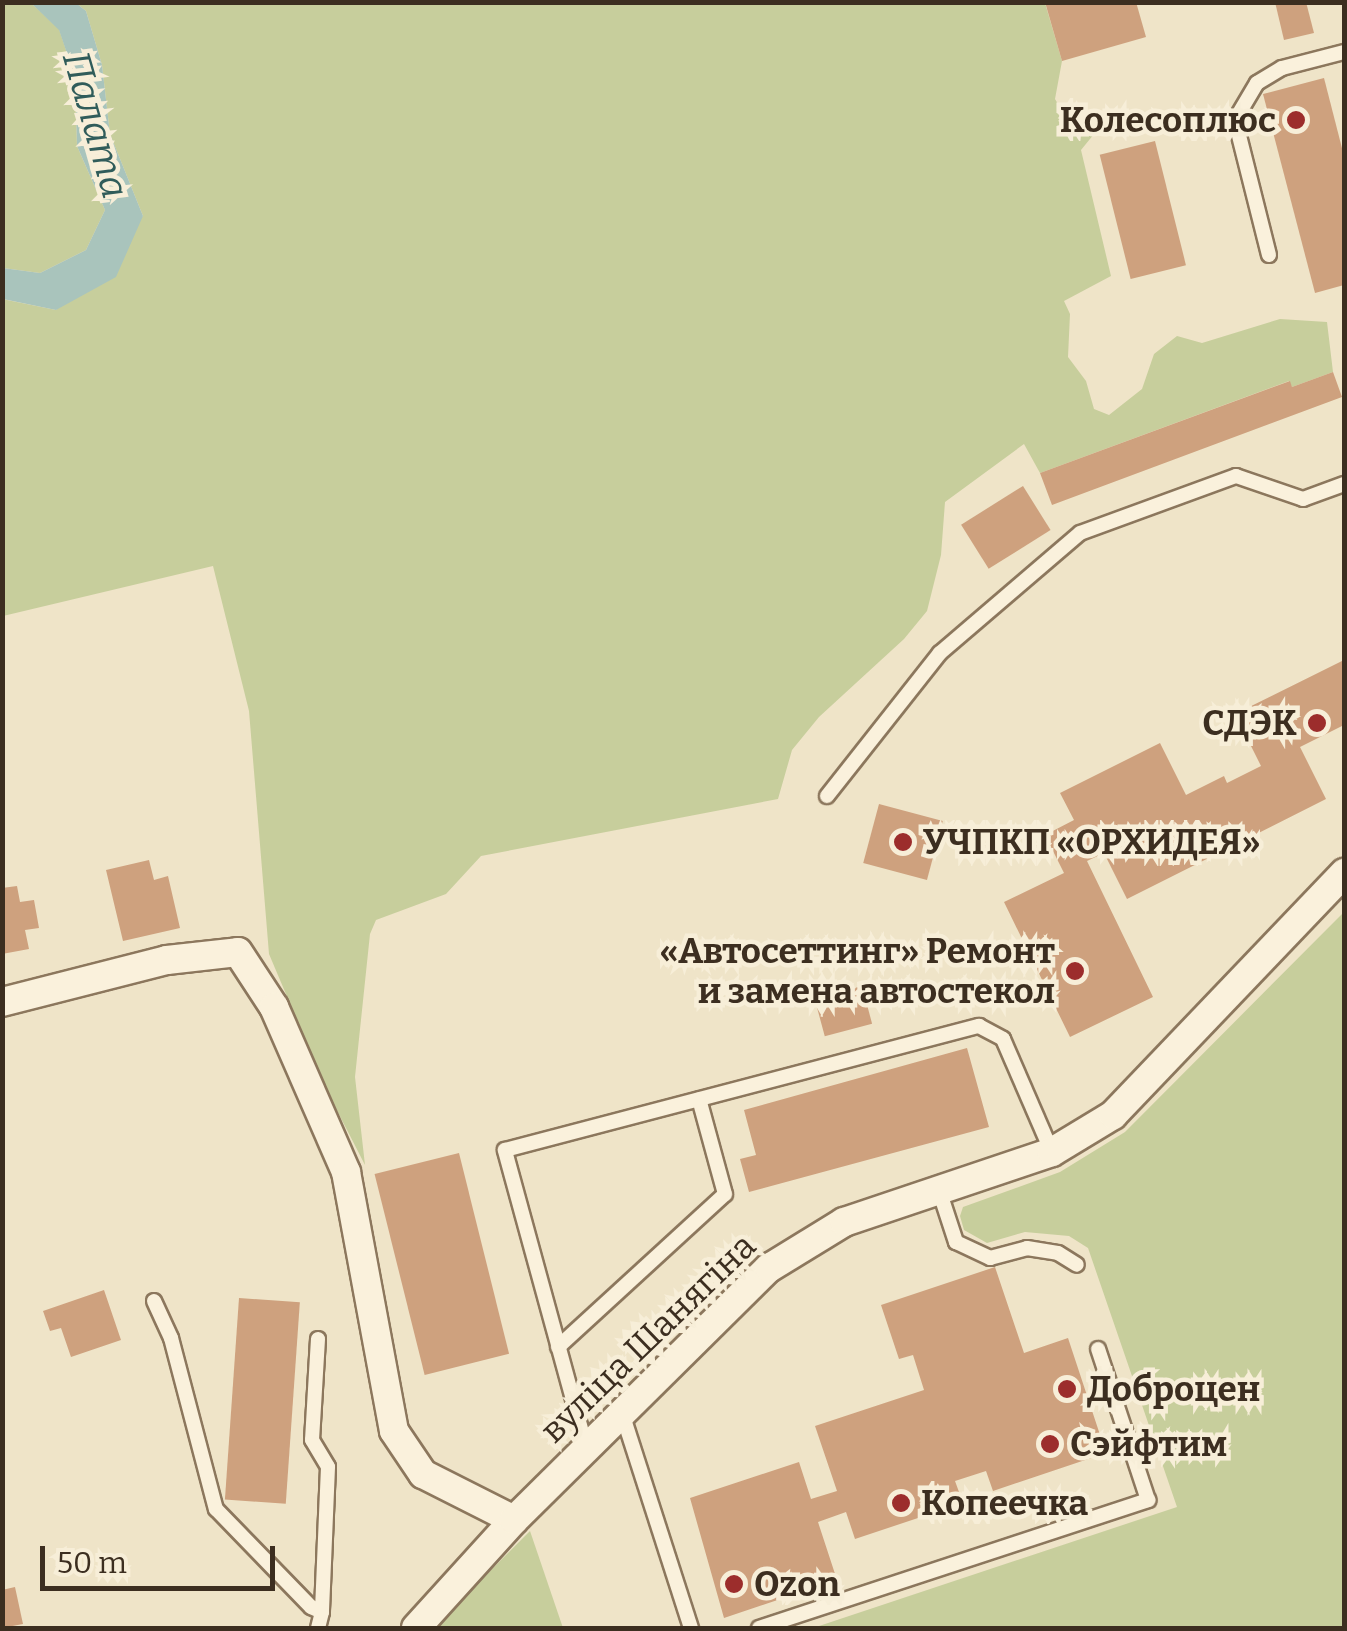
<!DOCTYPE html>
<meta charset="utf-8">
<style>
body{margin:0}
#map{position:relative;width:1347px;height:1631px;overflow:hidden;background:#efe4c8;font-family:Bitter,serif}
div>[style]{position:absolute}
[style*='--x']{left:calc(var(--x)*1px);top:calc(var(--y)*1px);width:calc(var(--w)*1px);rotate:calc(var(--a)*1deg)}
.green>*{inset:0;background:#c7ce9c}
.water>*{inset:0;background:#a9c4bc}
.building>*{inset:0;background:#cea17e;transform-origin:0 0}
.roads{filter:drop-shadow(2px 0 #8c775d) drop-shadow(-2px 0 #8c775d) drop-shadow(0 2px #8c775d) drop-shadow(0 -2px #8c775d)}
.service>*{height:14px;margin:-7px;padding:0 7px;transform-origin:7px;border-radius:7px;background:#faf1dc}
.minor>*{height:28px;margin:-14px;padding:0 14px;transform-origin:14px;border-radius:14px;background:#faf1dc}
.dots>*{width:28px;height:28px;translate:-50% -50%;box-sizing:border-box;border:5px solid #f7eed8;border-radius:50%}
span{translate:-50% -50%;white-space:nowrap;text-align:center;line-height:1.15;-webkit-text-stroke:9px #f7eed8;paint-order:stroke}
.poi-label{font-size:35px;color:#3c2e20;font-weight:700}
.right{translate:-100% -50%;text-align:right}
.left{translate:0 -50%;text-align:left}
.street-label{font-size:35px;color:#3c2e20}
.water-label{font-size:38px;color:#305c5a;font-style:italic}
.frame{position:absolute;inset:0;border:5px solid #3c2e20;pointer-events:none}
.scale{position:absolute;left:40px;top:1546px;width:235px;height:45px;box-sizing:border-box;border:5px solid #3c2e20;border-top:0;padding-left:12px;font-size:30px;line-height:35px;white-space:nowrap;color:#3c2e20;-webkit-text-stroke:8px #f7eed8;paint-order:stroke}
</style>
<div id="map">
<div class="green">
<i style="clip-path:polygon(3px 3px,31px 3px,59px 29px,75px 77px,77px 146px,105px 210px,86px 250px,40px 273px,3px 268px)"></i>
<i style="clip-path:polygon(76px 3px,1045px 3px,1062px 61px,1055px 99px,1070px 124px,1103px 123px,1081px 150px,1111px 276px,1064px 301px,1070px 314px,1068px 357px,1086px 381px,1094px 409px,1109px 415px,1142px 389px,1154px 354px,1177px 336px,1202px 343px,1280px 319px,1327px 322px,1333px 372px,1292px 387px,1289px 381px,1040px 473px,1024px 444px,945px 502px,941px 555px,927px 611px,904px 639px,819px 717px,792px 750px,778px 799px,481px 856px,446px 894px,376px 920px,370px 934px,355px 1077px,365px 1165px,327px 1091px,269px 954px,249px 711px,213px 566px,3px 616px,2px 299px,56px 310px,143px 216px,110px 134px,102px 65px,86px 11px)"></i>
<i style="clip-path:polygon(1344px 912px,1344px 1628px,813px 1628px,1177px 1507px,1088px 1248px,1069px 1236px,1025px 1232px,987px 1243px,964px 1230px,960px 1216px,963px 1207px,1060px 1172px,1125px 1132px)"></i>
<i style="clip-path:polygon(530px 1531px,563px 1628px,437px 1628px,462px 1599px)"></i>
</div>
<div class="water">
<i style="clip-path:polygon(31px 3px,76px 3px,86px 11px,102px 65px,110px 134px,143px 216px,116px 277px,56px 310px,3px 299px,3px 268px,40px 273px,86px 250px,105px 210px,77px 146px,75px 77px,59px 30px)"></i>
</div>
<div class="building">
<i style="clip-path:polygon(1045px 2px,1136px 2px,1146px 37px,1062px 61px)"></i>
<i style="clip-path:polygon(1275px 2px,1306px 2px,1314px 33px,1284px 40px)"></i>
<i style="clip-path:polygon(1324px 78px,1344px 156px,1344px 285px,1315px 293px,1263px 94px)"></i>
<i style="left:1155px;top:141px;width:128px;height:57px;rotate:76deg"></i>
<i style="clip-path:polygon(1333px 372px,1342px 397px,1052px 505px,1040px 473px,1290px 381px,1292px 387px)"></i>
<i style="left:1023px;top:486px;width:52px;height:73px;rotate:58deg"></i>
<i style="clip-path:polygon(1344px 660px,1344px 725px,1300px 747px,1326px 799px,1127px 899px,1104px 853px,1087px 861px,1153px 997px,1070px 1037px,1004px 902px,1064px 873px,1045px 835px,1074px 820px,1060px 793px,1160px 743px,1186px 795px,1224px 776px,1227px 783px,1261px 766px,1235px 714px)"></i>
<i style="left:879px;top:804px;width:66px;height:61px;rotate:15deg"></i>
<i style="clip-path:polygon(149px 860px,154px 880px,168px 876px,180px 928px,123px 941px,106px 870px)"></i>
<i style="clip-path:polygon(17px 886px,20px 902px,34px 900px,39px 928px,25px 930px,29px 949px,2px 954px,2px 888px)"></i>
<i style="left:862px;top:986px;width:39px;height:49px;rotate:75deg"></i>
<i style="clip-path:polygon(967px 1048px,989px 1127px,749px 1192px,740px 1159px,756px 1155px,744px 1110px)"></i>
<i style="left:459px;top:1153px;width:207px;height:87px;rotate:76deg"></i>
<i style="clip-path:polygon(995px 1267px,1024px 1353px,1068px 1338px,1106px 1453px,993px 1491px,986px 1471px,955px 1481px,963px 1503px,855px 1539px,846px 1512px,818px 1522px,837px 1580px,724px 1618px,690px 1498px,799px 1462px,811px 1499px,837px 1491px,815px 1426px,924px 1390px,913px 1355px,899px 1359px,881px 1305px)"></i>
<i style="clip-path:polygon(104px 1290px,121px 1340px,71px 1357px,61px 1328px,50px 1331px,43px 1311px)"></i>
<i style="left:239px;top:1298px;width:61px;height:202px;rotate:4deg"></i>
<i style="clip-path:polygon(15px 1587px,23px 1624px,2px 1628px,2px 1590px)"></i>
</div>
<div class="roads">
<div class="service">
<i style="--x:1269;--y:255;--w:139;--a:-104.1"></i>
<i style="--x:1235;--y:120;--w:43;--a:-59.3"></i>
<i style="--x:1257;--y:83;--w:29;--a:-31"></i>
<i style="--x:1282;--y:68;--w:64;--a:-14.5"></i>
<i style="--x:827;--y:796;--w:182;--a:-51.7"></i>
<i style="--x:940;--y:653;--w:184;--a:-40.6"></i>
<i style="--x:1080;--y:533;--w:166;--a:-20.1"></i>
<i style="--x:1236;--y:476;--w:71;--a:18.9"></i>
<i style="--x:1303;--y:499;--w:44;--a:-20.1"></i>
<i style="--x:939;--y:1190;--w:55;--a:71.9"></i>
<i style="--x:956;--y:1242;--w:38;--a:25"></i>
<i style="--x:990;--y:1258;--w:38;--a:-15"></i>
<i style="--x:1027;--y:1248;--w:31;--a:9"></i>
<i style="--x:1058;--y:1253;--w:22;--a:32"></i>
<i style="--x:154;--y:1301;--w:41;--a:65.3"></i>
<i style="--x:171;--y:1338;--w:177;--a:75.3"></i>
<i style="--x:216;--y:1509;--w:136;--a:45.9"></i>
<i style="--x:311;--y:1607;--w:12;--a:24"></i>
<i style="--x:322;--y:1612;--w:16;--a:104"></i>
<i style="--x:318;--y:1339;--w:101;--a:93.4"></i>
<i style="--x:312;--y:1440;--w:31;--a:59"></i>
<i style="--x:328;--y:1467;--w:145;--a:92.4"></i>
<i style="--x:558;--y:1347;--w:226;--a:-42.5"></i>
<i style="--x:725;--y:1194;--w:98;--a:-105.3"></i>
<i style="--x:622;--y:1413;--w:226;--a:72.2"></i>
<i style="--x:586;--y:1447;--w:308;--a:-105.3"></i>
<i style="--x:505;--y:1150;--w:490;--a:-14.7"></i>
<i style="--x:979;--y:1026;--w:27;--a:28"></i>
<i style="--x:1003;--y:1039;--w:123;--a:66.6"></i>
<i style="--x:759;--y:1628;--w:410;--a:-18.2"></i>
<i style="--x:1148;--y:1500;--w:159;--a:-108.3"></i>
</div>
<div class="minor">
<i style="--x:2;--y:1002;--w:170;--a:-14.3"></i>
<i style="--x:167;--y:960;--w:71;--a:-6.4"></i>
<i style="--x:238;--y:952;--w:66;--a:56.8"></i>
<i style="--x:274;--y:1007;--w:180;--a:66.4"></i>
<i style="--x:346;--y:1172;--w:263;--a:79.5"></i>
<i style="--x:394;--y:1431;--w:52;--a:56"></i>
<i style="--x:423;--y:1474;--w:102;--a:26.8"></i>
<i style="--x:416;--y:1628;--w:146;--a:-47.8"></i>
<i style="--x:514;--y:1520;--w:359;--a:-44.7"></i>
<i style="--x:769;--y:1268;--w:88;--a:-31.5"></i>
<i style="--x:844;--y:1222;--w:219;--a:-18.6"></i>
<i style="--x:1052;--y:1152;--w:71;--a:-31.2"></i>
<i style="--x:1113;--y:1115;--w:335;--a:-46.3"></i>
</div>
</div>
<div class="dots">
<i style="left:1296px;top:120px;background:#9c2d2c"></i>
<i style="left:1317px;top:723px;background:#9c2d2c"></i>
<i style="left:903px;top:842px;background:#9c2d2c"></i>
<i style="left:1075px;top:971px;background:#9c2d2c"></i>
<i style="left:1067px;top:1389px;background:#9c2d2c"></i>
<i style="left:1050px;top:1444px;background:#9c2d2c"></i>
<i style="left:901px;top:1503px;background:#9c2d2c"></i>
<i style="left:734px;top:1584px;background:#9c2d2c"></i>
</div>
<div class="poi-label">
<span class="right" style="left:1276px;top:120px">Колесоплюс</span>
<span class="right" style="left:1297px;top:723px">СДЭК</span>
<span class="left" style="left:923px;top:842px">УЧПКП «ОРХИДЕЯ»</span>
<span class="right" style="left:1055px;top:971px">«Автосеттинг» Ремонт<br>и замена автостекол</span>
<span class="left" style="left:1087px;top:1389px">Доброцен</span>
<span class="left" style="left:1070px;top:1444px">Сэйфтим</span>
<span class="left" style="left:921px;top:1503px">Копеечка</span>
<span class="left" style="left:754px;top:1584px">Ozon</span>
</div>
<div class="street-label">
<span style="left:648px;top:1338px;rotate:-44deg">вуліца Шанягіна</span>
</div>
<div class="water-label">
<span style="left:95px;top:125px;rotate:74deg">Палата</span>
</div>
<div class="frame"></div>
<div class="scale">50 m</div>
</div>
